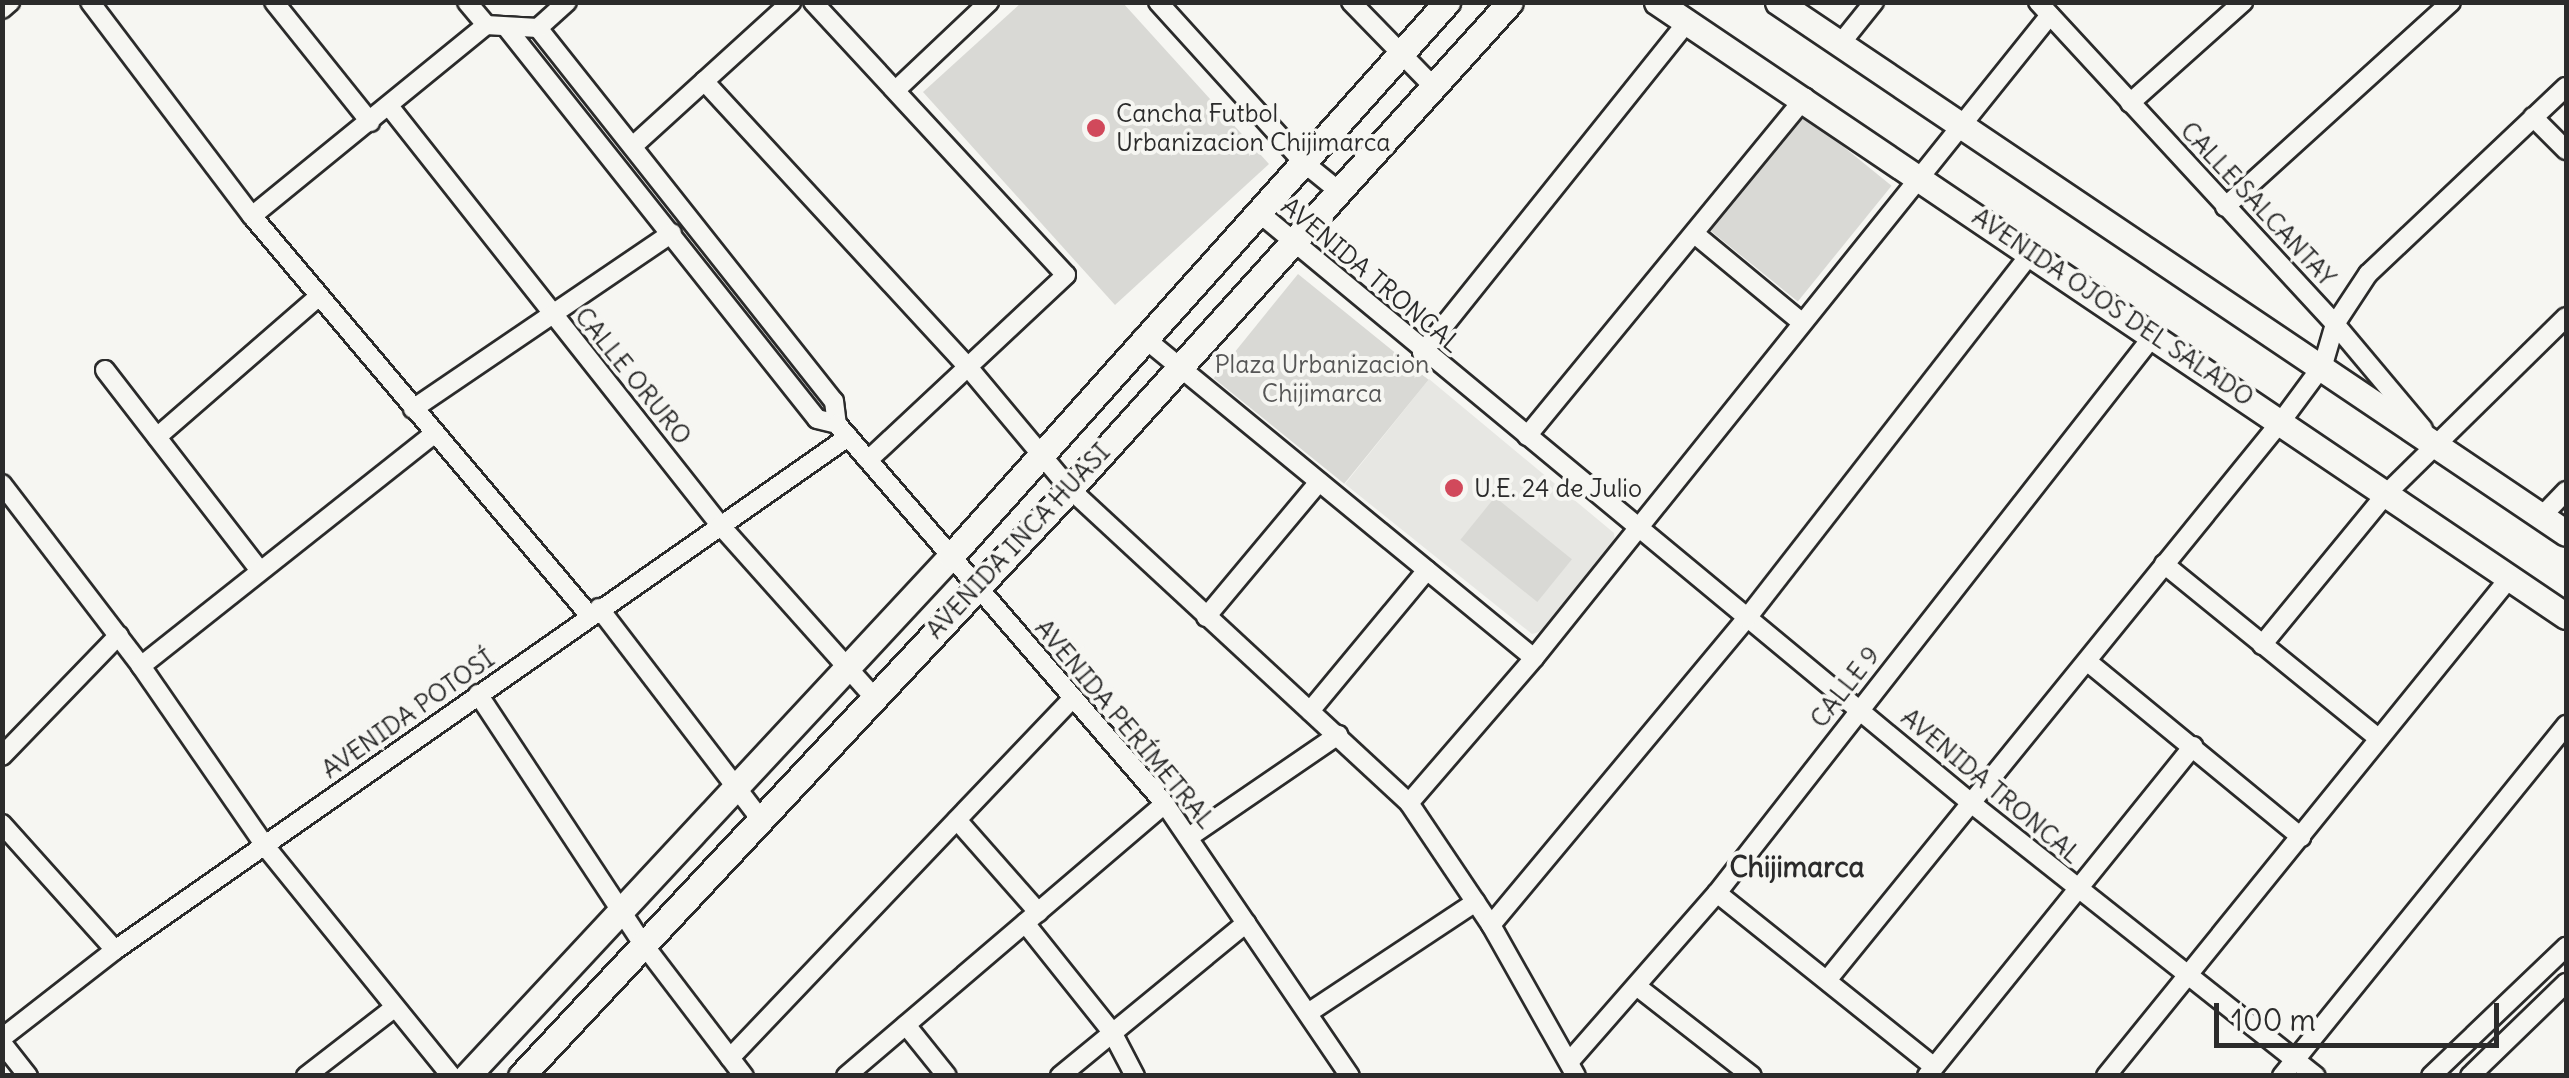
<!DOCTYPE html>
<meta charset="utf-8">
<style>
body{margin:0}
#map{position:relative;width:2569px;height:1078px;overflow:hidden;background:#f6f6f2;font-family:Delius,sans-serif}
div>[style]{position:absolute}
[style*='--x']{left:calc(var(--x)*1px);top:calc(var(--y)*1px);width:calc(var(--w)*1px);rotate:calc(var(--a)*1deg)}
.built>*{inset:0;background:#e7e7e3}
.green>*{inset:0;background:#d9d9d5;transform-origin:0 0}
.roads{filter:drop-shadow(2px 0 #2b2b2b) drop-shadow(-2px 0 #2b2b2b) drop-shadow(0 2px #2b2b2b) drop-shadow(0 -2px #2b2b2b)}
.street>*{height:18px;margin:-9px;padding:0 9px;transform-origin:9px;border-radius:9px;background:#f6f6f2}
.secondary>*{height:25px;margin:-12.5px;padding:0 12.5px;transform-origin:12.5px;border-radius:12.5px;background:#f6f6f2}
.dots>*{width:28px;height:28px;translate:-50% -50%;box-sizing:border-box;border:5px solid #f6f6f2;border-radius:50%}
span{translate:-50% -50%;white-space:nowrap;text-align:center;line-height:1.15;-webkit-text-stroke:8px #f6f6f2;paint-order:stroke}
.poi-label{font-size:25px;color:#2b2b2b}
.left{translate:0 -50%;text-align:left}
.street-label{font-size:25px;color:#2b2b2b}
.park-label{font-size:25px;color:#565656}
.neighbourhood-label{font-size:28px;color:#2b2b2b;font-weight:700}
.frame{position:absolute;inset:0;border:5px solid #2b2b2b;pointer-events:none}
.scale{position:absolute;left:2214px;top:1003px;width:285px;height:45px;box-sizing:border-box;border:5px solid #2b2b2b;border-top:0;padding-left:12px;font-size:30px;line-height:35px;white-space:nowrap;color:#2b2b2b;-webkit-text-stroke:8px #f6f6f2;paint-order:stroke}
</style>
<div id="map">
<div class="built">
<i style="clip-path:polygon(1429px 379px,1614px 533px,1615px 545px,1546px 630px,1532px 634px,1345px 484px)"></i>
</div>
<div class="green">
<i style="clip-path:polygon(1021px 3px,1123px 3px,1269px 164px,1115px 305px,923px 92px)"></i>
<i style="left:1803px;top:114px;width:114px;height:149px;rotate:39deg"></i>
<i style="left:1298px;top:274px;width:168px;height:134px;rotate:39deg"></i>
<i style="left:1495px;top:497px;width:99px;height:55px;rotate:39deg"></i>
</div>
<div class="roads">
<div class="street">
<i style="--x:90;--y:2;--w:268;--a:52.9"></i>
<i style="--x:252;--y:216;--w:524;--a:49.8"></i>
<i style="--x:274;--y:2;--w:154;--a:51.3"></i>
<i style="--x:467;--y:2;--w:30;--a:50"></i>
<i style="--x:813;--y:2;--w:372;--a:47.2"></i>
<i style="--x:1066;--y:275;--w:271;--a:136.9"></i>
<i style="--x:1158;--y:2;--w:216;--a:47.8"></i>
<i style="--x:1303;--y:162;--w:48;--a:39"></i>
<i style="--x:1351;--y:2;--w:119;--a:45.7"></i>
<i style="--x:2038;--y:2;--w:438;--a:47.3"></i>
<i style="--x:2335;--y:324;--w:137;--a:50"></i>
<i style="--x:2;--y:9;--w:11;--a:-41"></i>
<i style="--x:506;--y:27;--w:500;--a:51.57"></i>
<i style="--x:817;--y:419;--w:21;--a:14"></i>
<i style="--x:538;--y:28;--w:476;--a:51.6"></i>
<i style="--x:834;--y:401;--w:23;--a:83"></i>
<i style="--x:1841;--y:43;--w:53;--a:-51.2"></i>
<i style="--x:704;--y:81;--w:389;--a:47.3"></i>
<i style="--x:968;--y:367;--w:159;--a:50.1"></i>
<i style="--x:1070;--y:489;--w:462;--a:42.8"></i>
<i style="--x:1409;--y:803;--w:147;--a:56.1"></i>
<i style="--x:1491;--y:925;--w:173;--a:60.6"></i>
<i style="--x:897;--y:89;--w:127;--a:-43.4"></i>
<i style="--x:2130;--y:103;--w:152;--a:-41.8"></i>
<i style="--x:389;--y:106;--w:534;--a:51.69"></i>
<i style="--x:720;--y:525;--w:231;--a:48.2"></i>
<i style="--x:2533;--y:117;--w:47;--a:45"></i>
<i style="--x:633;--y:146;--w:214;--a:-42.3"></i>
<i style="--x:2225;--y:207;--w:305;--a:-42.2"></i>
<i style="--x:1257;--y:211;--w:928;--a:39.66"></i>
<i style="--x:1971;--y:803;--w:440;--a:38.4"></i>
<i style="--x:252;--y:216;--w:302;--a:-39.2"></i>
<i style="--x:486;--y:25;--w:52;--a:3.3"></i>
<i style="--x:538;--y:28;--w:39;--a:-42"></i>
<i style="--x:1696;--y:235;--w:135;--a:39.6"></i>
<i style="--x:1143;--y:337;--w:506;--a:39.39"></i>
<i style="--x:1422;--y:353;--w:424;--a:-51.3"></i>
<i style="--x:105;--y:370;--w:252;--a:52.3"></i>
<i style="--x:413;--y:409;--w:313;--a:-34.2"></i>
<i style="--x:837;--y:424;--w:502;--a:49.2"></i>
<i style="--x:1165;--y:804;--w:329;--a:55.8"></i>
<i style="--x:1527;--y:436;--w:438;--a:-50.6"></i>
<i style="--x:157;--y:437;--w:215;--a:-41"></i>
<i style="--x:2;--y:484;--w:229;--a:52.6"></i>
<i style="--x:141;--y:666;--w:219;--a:55.4"></i>
<i style="--x:265;--y:846;--w:296;--a:51"></i>
<i style="--x:2542;--y:516;--w:35;--a:-46"></i>
<i style="--x:2164;--y:564;--w:277;--a:39.1"></i>
<i style="--x:599;--y:608;--w:263;--a:52.6"></i>
<i style="--x:1206;--y:617;--w:176;--a:-50.1"></i>
<i style="--x:2262;--y:645;--w:197;--a:-50.6"></i>
<i style="--x:2387;--y:493;--w:251;--a:-44.5"></i>
<i style="--x:2088;--y:662;--w:276;--a:39.4"></i>
<i style="--x:141;--y:666;--w:374;--a:-38.4"></i>
<i style="--x:478;--y:694;--w:296;--a:56.6"></i>
<i style="--x:641;--y:941;--w:170;--a:52.7"></i>
<i style="--x:1310;--y:711;--w:183;--a:-50.3"></i>
<i style="--x:2;--y:756;--w:168;--a:-46"></i>
<i style="--x:1409;--y:803;--w:191;--a:-49.2"></i>
<i style="--x:1534;--y:658;--w:824;--a:-51.25"></i>
<i style="--x:957;--y:820;--w:123;--a:48.6"></i>
<i style="--x:2;--y:824;--w:169;--a:48.1"></i>
<i style="--x:1189;--y:837;--w:181;--a:-34.4"></i>
<i style="--x:1717;--y:893;--w:278;--a:38.7"></i>
<i style="--x:1025;--y:923;--w:139;--a:51.4"></i>
<i style="--x:1112;--y:1032;--w:50;--a:62.4"></i>
<i style="--x:1491;--y:925;--w:400;--a:-50.2"></i>
<i style="--x:1747;--y:618;--w:462;--a:-52.1"></i>
<i style="--x:1828;--y:979;--w:722;--a:-50.91"></i>
<i style="--x:2283;--y:419;--w:67;--a:-53.5"></i>
<i style="--x:2323;--y:365;--w:43;--a:-73.7"></i>
<i style="--x:2335;--y:324;--w:60;--a:-56.6"></i>
<i style="--x:2368;--y:274;--w:272;--a:-43.4"></i>
<i style="--x:1639;--y:988;--w:143;--a:37.9"></i>
<i style="--x:1308;--y:1013;--w:201;--a:-33.5"></i>
<i style="--x:906;--y:1025;--w:65;--a:51.2"></i>
<i style="--x:2;--y:1038;--w:143;--a:-37.9"></i>
<i style="--x:115;--y:950;--w:895;--a:-34.99"></i>
<i style="--x:2;--y:1043;--w:42;--a:51.8"></i>
<i style="--x:730;--y:1058;--w:497;--a:-46.4"></i>
<i style="--x:1569;--y:1062;--w:225;--a:-48.8"></i>
<i style="--x:1717;--y:893;--w:707;--a:-51.95"></i>
<i style="--x:306;--y:1076;--w:111;--a:-37.7"></i>
<i style="--x:846;--y:1076;--w:419;--a:-40.5"></i>
<i style="--x:1060;--y:1076;--w:241;--a:-39.4"></i>
<i style="--x:1927;--y:1076;--w:424;--a:-51.1"></i>
<i style="--x:2106;--y:1076;--w:643;--a:-50.99"></i>
<i style="--x:2282;--y:1076;--w:452;--a:-51"></i>
<i style="--x:2431;--y:1076;--w:187;--a:-43.7"></i>
<i style="--x:2470;--y:1076;--w:134;--a:-44.1"></i>
</div>
<div class="secondary">
<i style="--x:1657;--y:2;--w:1097;--a:34.04"></i>
<i style="--x:1778;--y:2;--w:950;--a:33.97"></i>
<i style="--x:467;--y:1076;--w:710;--a:-47.05"></i>
<i style="--x:951;--y:556;--w:744;--a:-48.16"></i>
<i style="--x:521;--y:1076;--w:804;--a:-46.92"></i>
<i style="--x:1070;--y:489;--w:656;--a:-47.9"></i>
</div>
</div>
<div class="dots">
<i style="left:1096px;top:128px;background:#d1495b"></i>
<i style="left:1454px;top:488px;background:#d1495b"></i>
</div>
<div class="poi-label">
<span class="left" style="left:1116px;top:128px">Cancha Futbol<br>Urbanizacion Chijimarca</span>
<span class="left" style="left:1474px;top:488px">U.E. 24 de Julio</span>
</div>
<div class="street-label">
<span style="left:2258px;top:204px;rotate:47deg">CALLE SALCANTAY</span>
<span style="left:1371px;top:275px;rotate:40deg">AVENIDA TRONCAL</span>
<span style="left:2113px;top:307px;rotate:34deg">AVENIDA OJOS DEL SALADO</span>
<span style="left:633px;top:376px;rotate:51deg">CALLE ORURO</span>
<span style="left:1018px;top:541px;rotate:-47deg">AVENIDA INCA HUASI</span>
<span style="left:1845px;top:687px;rotate:-52deg">CALLE 9</span>
<span style="left:408px;top:714px;rotate:-35deg">AVENIDA POTOSÍ</span>
<span style="left:1125px;top:724px;rotate:50deg">AVENIDA PERÍMETRAL</span>
<span style="left:1991px;top:786px;rotate:40deg">AVENIDA TRONCAL</span>
</div>
<div class="park-label">
<span style="left:1322px;top:379px">Plaza Urbanizacion<br>Chijimarca</span>
</div>
<div class="neighbourhood-label">
<span style="left:1797px;top:867px">Chijimarca</span>
</div>
<div class="frame"></div>
<div class="scale">100 m</div>
</div>
